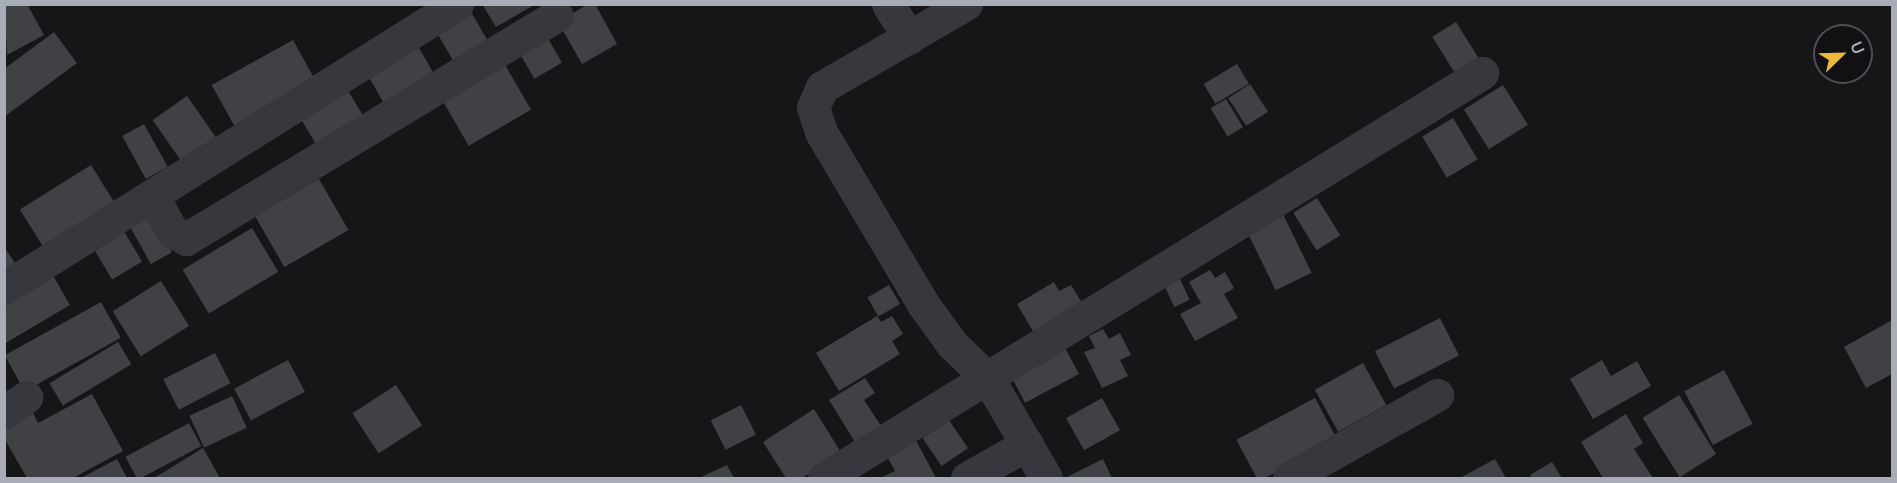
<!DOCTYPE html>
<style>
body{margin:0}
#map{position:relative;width:1897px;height:483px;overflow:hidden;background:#161618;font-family:Manrope,sans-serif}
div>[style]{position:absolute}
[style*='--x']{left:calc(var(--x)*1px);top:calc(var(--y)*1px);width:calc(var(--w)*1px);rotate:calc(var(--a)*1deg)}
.building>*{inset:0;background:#404145;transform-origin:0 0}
.minor>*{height:33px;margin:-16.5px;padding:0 16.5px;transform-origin:16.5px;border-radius:16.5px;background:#37383d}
span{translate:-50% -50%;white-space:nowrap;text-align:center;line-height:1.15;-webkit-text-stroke:5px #111113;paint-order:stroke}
.frame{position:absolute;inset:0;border:6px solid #a8acb7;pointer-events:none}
.north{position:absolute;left:1813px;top:24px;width:60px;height:60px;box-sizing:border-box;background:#111113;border:2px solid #4d4f55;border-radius:50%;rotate:67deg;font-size:16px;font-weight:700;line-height:24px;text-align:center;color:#a8acb7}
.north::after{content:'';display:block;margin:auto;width:21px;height:27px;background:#edb838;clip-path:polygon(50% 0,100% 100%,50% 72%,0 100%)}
</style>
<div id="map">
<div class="building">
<i style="clip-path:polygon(4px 4px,27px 4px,44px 35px,7px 55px)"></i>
<i style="clip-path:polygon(482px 4px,536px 4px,496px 27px)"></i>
<i style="clip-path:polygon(588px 4px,595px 4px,617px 44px,582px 64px,558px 22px)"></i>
<i style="left:470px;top:10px;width:38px;height:40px;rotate:60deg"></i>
<i style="left:1456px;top:22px;width:54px;height:28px;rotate:58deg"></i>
<i style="clip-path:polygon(54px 32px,77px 63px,4px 117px,4px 69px)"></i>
<i style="left:546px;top:35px;width:32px;height:32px;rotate:60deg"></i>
<i style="left:293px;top:40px;width:52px;height:93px;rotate:61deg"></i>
<i style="left:419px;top:48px;width:36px;height:58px;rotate:60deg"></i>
<i style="left:504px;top:63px;width:54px;height:72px;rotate:60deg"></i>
<i style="left:1237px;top:64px;width:23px;height:39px;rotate:59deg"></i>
<i style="left:1250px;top:84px;width:33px;height:26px;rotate:57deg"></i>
<i style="left:1503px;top:85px;width:47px;height:46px;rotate:58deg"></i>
<i style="left:347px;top:89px;width:39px;height:55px;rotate:59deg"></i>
<i style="left:187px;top:96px;width:55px;height:42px;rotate:55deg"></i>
<i style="left:1226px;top:99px;width:33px;height:18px;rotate:59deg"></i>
<i style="left:1453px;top:118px;width:48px;height:36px;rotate:59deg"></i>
<i style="left:144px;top:124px;width:49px;height:25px;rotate:61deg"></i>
<i style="left:91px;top:165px;width:47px;height:84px;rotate:58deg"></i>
<i style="left:319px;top:179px;width:59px;height:74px;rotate:60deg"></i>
<i style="left:1317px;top:198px;width:44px;height:28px;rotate:58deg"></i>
<i style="left:1280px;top:208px;width:72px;height:40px;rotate:64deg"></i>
<i style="left:150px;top:213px;width:45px;height:24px;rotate:61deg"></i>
<i style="left:119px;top:223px;width:45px;height:35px;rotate:59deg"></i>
<i style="left:252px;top:228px;width:51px;height:81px;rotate:59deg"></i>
<i style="clip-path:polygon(5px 248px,16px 265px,5px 273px)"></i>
<i style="clip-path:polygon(48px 267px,70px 305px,4px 344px,4px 292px)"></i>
<i style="clip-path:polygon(1210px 270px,1215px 278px,1225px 272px,1234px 288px,1224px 294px,1238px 318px,1195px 341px,1180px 314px,1201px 303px,1189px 282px)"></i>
<i style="left:1180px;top:279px;width:23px;height:17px;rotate:65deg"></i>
<i style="left:161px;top:281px;width:53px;height:57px;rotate:58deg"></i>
<i style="clip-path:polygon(1054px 282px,1059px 291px,1071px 285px,1082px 303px,1034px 333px,1017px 304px)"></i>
<i style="left:889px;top:285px;width:22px;height:25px;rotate:60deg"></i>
<i style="left:101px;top:302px;width:41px;height:110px;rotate:61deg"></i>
<i style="clip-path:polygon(877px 316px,881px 322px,892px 316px,903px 334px,892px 341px,900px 354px,839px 391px,816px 353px)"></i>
<i style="left:1440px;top:318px;width:42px;height:73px;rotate:63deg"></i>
<i style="clip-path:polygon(1892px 320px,1892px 374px,1866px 388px,1844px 347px)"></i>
<i style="clip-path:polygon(1103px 329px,1109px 339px,1120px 333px,1131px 355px,1120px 360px,1128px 376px,1102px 388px,1084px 352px,1095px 348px,1089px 336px)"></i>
<i style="left:118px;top:342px;width:26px;height:80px;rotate:59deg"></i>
<i style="left:1063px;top:344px;width:34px;height:61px;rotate:62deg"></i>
<i style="left:215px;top:353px;width:34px;height:58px;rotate:63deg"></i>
<i style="left:288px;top:360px;width:36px;height:61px;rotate:62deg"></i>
<i style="clip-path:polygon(1602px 360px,1611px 376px,1637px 361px,1651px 386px,1593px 419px,1570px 379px)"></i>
<i style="left:1363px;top:363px;width:48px;height:55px;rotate:61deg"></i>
<i style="left:1724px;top:370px;width:61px;height:45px;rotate:62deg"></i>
<i style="clip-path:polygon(865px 378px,875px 393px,864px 400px,881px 426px,855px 442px,829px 400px)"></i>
<i style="left:396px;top:385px;width:48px;height:52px;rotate:57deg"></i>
<i style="clip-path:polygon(92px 394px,123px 451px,73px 478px,27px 478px,4px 438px,4px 421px,30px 407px,38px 423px)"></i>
<i style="left:1679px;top:395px;width:70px;height:43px;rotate:58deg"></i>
<i style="left:232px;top:396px;width:35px;height:47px;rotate:65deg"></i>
<i style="left:1102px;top:398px;width:37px;height:41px;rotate:61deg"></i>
<i style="left:1315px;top:398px;width:47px;height:89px;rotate:62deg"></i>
<i style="left:741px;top:405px;width:33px;height:34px;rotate:63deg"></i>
<i style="clip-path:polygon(814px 409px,842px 454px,802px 478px,786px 478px,763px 442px)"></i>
<i style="clip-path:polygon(1626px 414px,1643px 443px,1634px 449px,1653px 478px,1603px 478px,1581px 442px)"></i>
<i style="left:949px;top:420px;width:34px;height:32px;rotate:56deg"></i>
<i style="left:189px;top:423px;width:26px;height:72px;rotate:62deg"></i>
<i style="clip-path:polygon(910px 429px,936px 478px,880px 478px,895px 471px,881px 445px)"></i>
<i style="clip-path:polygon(203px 448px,220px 478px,154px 478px)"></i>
<i style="clip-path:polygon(117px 459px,127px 478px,81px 478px)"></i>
<i style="clip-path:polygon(1103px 459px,1112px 478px,1065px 478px)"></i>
<i style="clip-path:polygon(1495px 459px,1506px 478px,1460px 478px)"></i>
<i style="clip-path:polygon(1552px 462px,1562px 478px,1532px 478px,1530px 475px)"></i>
<i style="clip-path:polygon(727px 465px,734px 478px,699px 478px)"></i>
</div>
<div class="minor">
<i style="--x:888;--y:4;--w:40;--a:58"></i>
<i style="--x:966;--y:4;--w:166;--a:150"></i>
<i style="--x:822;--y:87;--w:22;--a:114"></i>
<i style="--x:813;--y:107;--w:26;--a:72"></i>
<i style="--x:821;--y:132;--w:200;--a:59.3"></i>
<i style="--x:923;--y:304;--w:49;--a:54.1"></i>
<i style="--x:952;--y:344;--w:52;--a:44.2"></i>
<i style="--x:989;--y:380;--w:113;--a:59.8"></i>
<i style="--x:153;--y:196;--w:40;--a:62"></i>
<i style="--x:172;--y:231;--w:16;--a:30"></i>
<i style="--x:186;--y:239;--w:433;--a:-31.1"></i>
<i style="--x:4;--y:288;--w:535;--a:-32.08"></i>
<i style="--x:4;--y:412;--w:27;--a:-34"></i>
<i style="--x:824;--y:478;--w:773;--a:-31.61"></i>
<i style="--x:967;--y:478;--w:69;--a:-29.5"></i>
<i style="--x:1289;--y:478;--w:170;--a:-29.3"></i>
</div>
<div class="frame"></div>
<div class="north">U</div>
</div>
